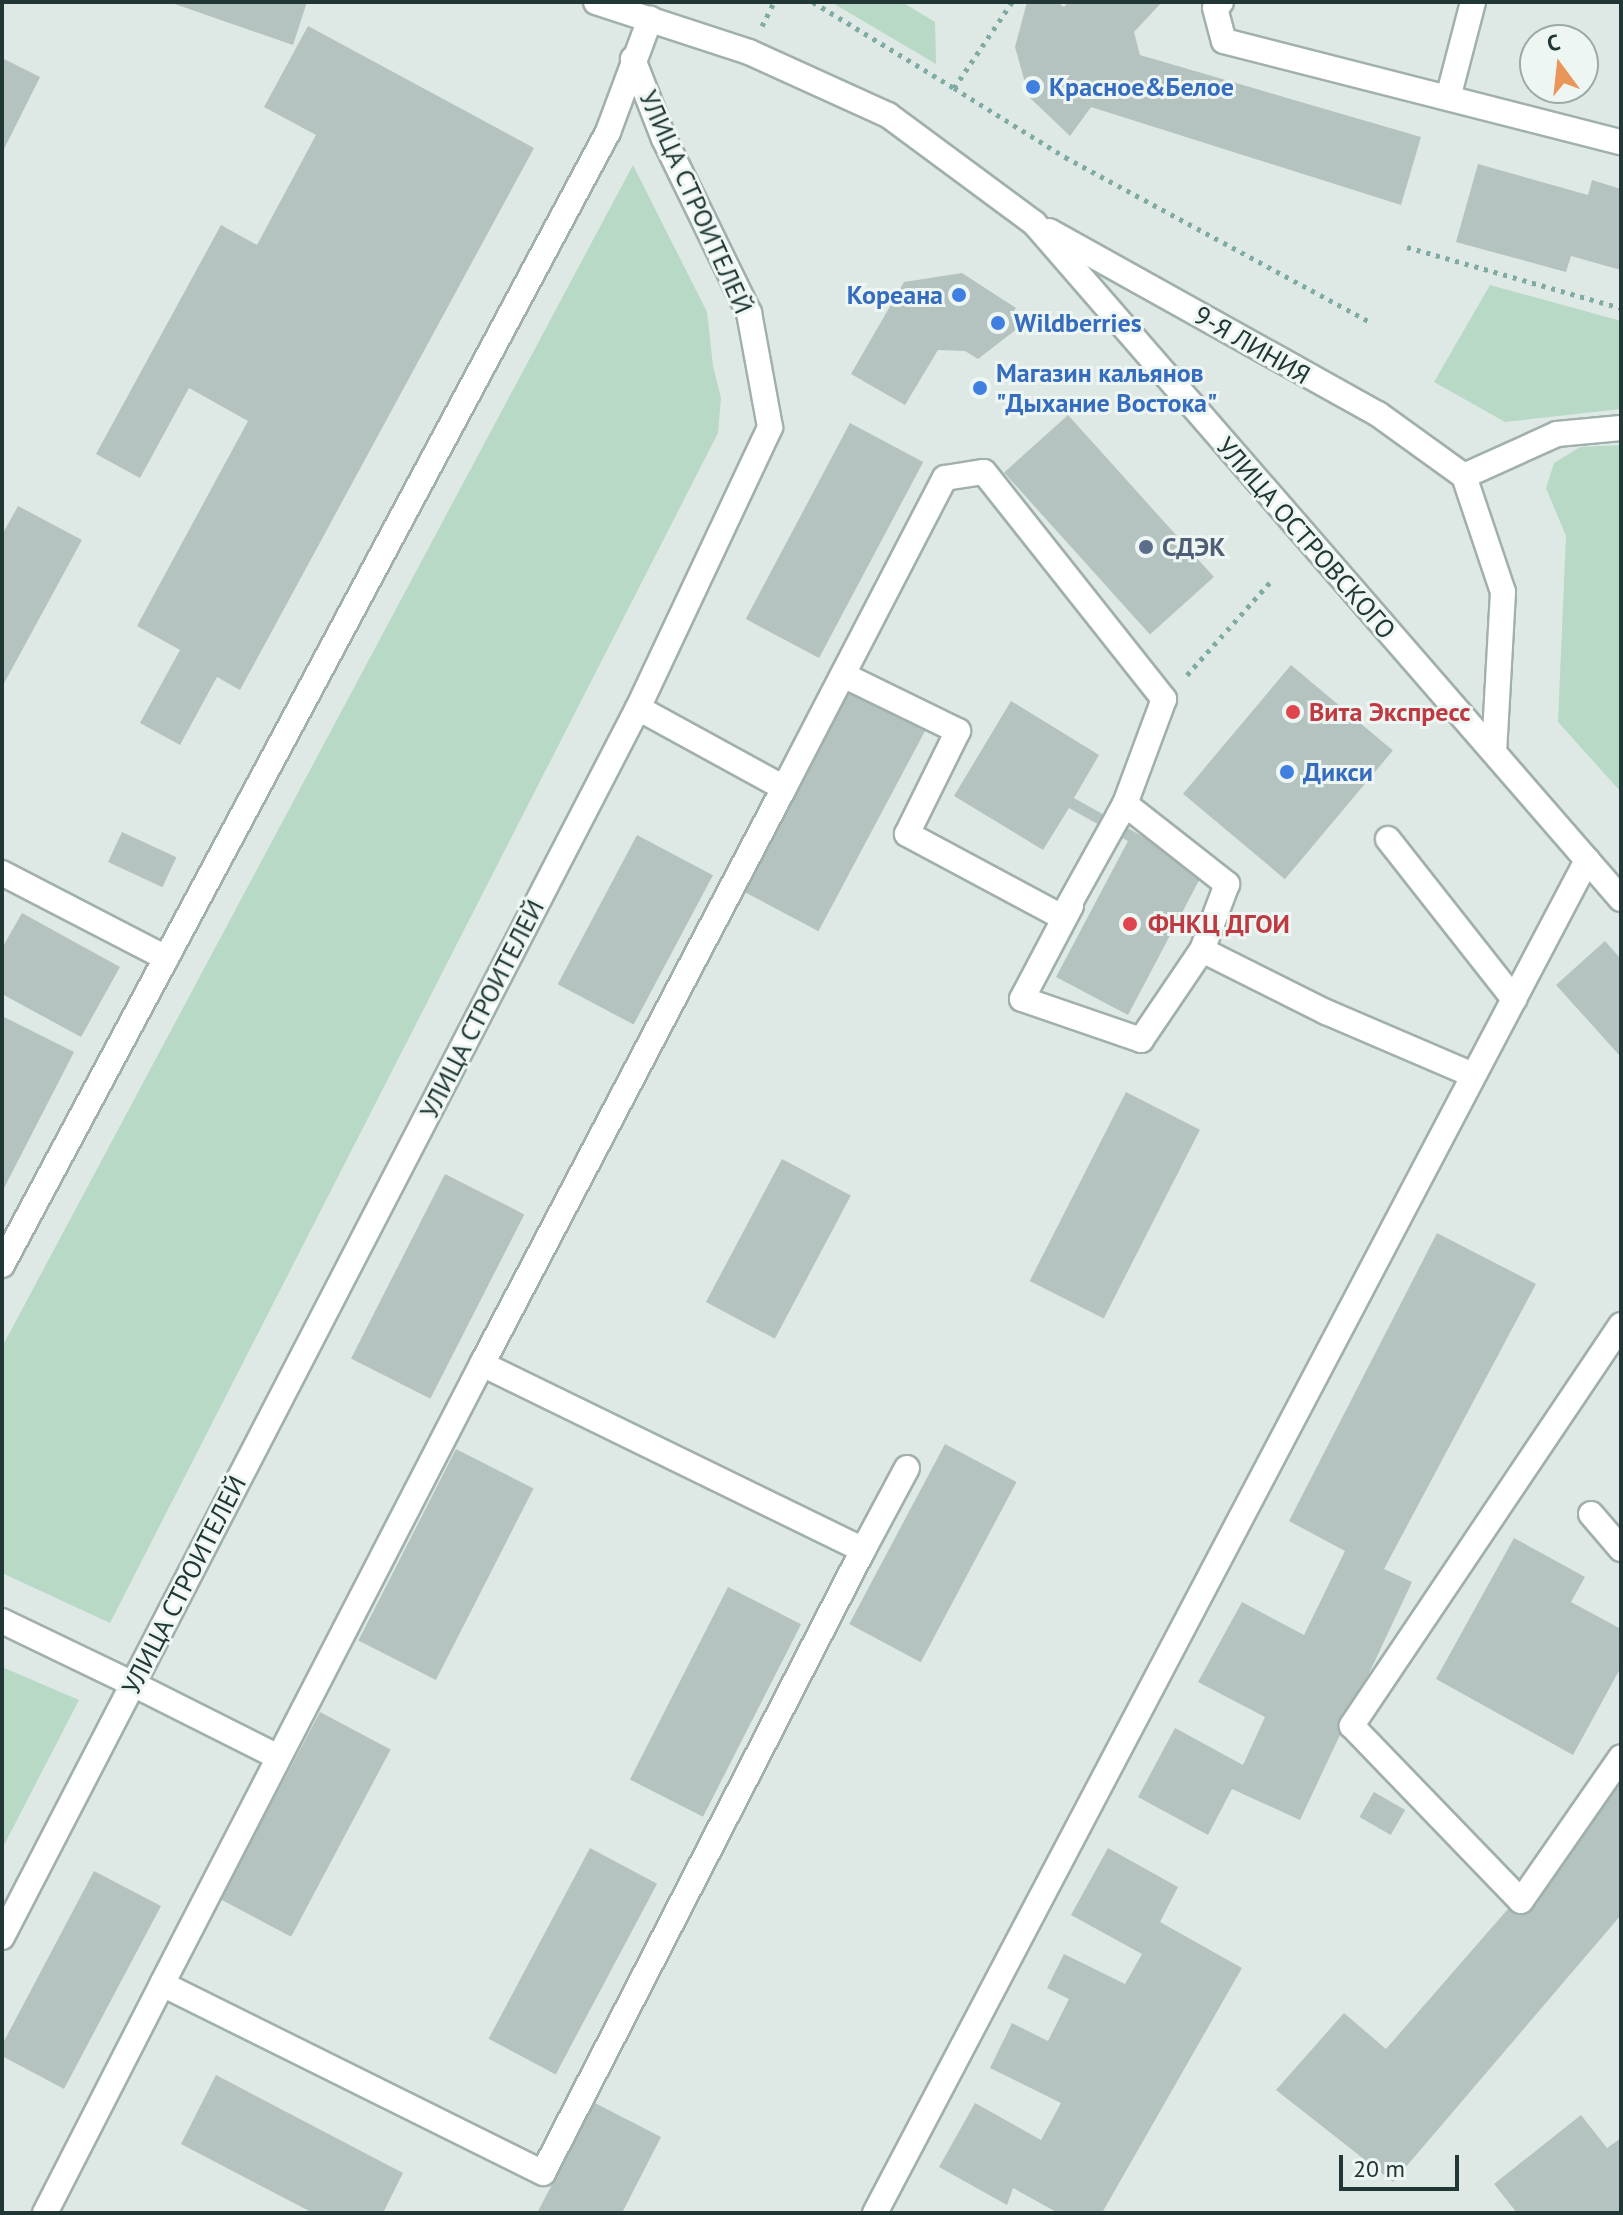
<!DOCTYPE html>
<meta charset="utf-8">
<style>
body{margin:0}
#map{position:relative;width:1623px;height:2215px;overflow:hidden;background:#dee9e6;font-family:"PT Sans",sans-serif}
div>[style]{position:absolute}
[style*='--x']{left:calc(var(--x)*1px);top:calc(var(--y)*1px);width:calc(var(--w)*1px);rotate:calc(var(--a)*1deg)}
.green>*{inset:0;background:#b7d9c6}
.building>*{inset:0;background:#b4c3bf;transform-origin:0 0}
.path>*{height:5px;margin-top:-2.5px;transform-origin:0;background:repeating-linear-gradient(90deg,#80aba5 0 4px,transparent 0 10px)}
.roads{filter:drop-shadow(2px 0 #a1b0ad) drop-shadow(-2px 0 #a1b0ad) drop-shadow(0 2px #a1b0ad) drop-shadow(0 -2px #a1b0ad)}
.lane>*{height:24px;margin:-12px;padding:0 12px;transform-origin:12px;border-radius:12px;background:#fff}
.street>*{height:24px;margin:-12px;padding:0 12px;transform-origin:12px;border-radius:12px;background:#fff}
.secondary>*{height:24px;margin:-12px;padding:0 12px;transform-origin:12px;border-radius:12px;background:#fff}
.dots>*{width:22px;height:22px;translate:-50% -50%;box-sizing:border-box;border:4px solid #eef6f3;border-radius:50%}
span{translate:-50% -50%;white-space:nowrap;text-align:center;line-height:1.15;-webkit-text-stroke:6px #eef6f3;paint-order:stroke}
.shop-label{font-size:26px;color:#366cbe;font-weight:700}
.left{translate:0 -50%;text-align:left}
.right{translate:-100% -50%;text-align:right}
.street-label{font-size:26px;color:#203735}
.service-label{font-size:26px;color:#4e5e75;font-weight:700}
.health-label{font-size:26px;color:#be3a42;font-weight:700}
.frame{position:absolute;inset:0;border:4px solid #203735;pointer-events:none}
.north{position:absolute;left:1519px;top:24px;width:80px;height:80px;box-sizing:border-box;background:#eef6f3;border:2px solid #9caaa7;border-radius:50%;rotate:345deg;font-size:22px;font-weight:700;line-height:32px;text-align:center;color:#203735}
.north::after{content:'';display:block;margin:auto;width:28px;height:36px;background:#ea965a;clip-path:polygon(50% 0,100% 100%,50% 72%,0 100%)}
.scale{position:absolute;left:1339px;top:2155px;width:120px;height:36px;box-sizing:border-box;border:4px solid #203735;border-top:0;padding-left:10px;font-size:24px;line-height:28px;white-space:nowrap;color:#203735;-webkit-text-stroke:6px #eef6f3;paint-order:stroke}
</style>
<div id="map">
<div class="green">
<i style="clip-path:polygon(831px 2px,902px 2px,935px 22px,936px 64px)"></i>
<i style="clip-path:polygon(633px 165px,707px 312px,713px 366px,721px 398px,718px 433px,110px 1623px,2px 1573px,2px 1347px)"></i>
<i style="clip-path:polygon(1490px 285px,1621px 321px,1621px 409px,1505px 422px,1434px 382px)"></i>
<i style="clip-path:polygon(1621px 445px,1621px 792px,1558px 722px,1566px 536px,1546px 488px,1554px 463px,1580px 447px)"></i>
<i style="clip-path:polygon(2px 1667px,79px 1700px,2px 1849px)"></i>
</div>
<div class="building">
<i style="clip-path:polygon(169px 2px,307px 2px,293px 45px)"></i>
<i style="clip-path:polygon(1027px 2px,1057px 2px,1064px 7px,1068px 2px,1162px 2px,1134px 32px,1140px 55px,1421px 137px,1401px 205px,1091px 107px,1070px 136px,1029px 97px,1015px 47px)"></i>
<i style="clip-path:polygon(308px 26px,534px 148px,240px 690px,217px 677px,180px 745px,140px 723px,180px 650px,137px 626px,248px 421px,189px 388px,140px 478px,96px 454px,221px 225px,257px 245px,316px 135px,264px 107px)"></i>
<i style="clip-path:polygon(2px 58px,40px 77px,2px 153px)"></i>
<i style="clip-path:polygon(1478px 164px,1588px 195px,1592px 180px,1621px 189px,1621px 270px,1571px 256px,1566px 272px,1456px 242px)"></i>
<i style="clip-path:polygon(962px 273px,1016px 308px,1010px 316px,1023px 324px,978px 359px,965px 351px,938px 350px,905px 405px,851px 374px,904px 282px)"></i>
<i style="left:1068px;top:415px;width:218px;height:86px;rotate:48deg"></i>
<i style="left:850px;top:423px;width:83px;height:222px;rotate:28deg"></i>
<i style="clip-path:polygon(18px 506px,82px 540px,2px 687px,2px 535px)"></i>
<i style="left:1291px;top:665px;width:133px;height:168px;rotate:40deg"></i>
<i style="left:850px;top:691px;width:85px;height:227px;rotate:28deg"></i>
<i style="clip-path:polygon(1011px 701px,1099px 755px,1074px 798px,1204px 871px,1128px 1015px,1056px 977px,1128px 841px,1069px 808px,1043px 850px,954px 796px)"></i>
<i style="left:122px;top:832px;width:60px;height:33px;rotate:25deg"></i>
<i style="left:637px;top:835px;width:86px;height:169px;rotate:28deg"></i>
<i style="clip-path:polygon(22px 913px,120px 967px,81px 1037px,2px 994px,2px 948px)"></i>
<i style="clip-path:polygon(1605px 941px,1621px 959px,1621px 1057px,1556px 985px)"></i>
<i style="clip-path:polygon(2px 1016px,74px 1052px,2px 1192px)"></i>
<i style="left:1126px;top:1092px;width:83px;height:212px;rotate:27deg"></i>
<i style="left:782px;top:1159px;width:78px;height:162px;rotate:28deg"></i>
<i style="left:445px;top:1174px;width:89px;height:207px;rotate:27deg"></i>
<i style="clip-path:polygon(1437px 1233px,1536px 1284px,1384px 1569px,1412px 1582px,1300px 1820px,1232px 1789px,1208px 1835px,1138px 1797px,1175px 1728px,1243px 1765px,1265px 1717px,1198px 1682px,1242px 1602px,1304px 1635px,1345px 1551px,1289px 1521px)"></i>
<i style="left:945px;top:1444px;width:81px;height:204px;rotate:28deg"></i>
<i style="left:456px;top:1449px;width:87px;height:215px;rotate:27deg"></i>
<i style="clip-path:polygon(1514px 1538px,1585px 1577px,1571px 1602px,1621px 1629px,1621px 1667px,1573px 1755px,1436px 1679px)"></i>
<i style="left:728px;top:1587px;width:82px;height:216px;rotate:27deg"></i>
<i style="left:320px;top:1712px;width:80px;height:212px;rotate:28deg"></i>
<i style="clip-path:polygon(1621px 1779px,1621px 1915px,1393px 2182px,1276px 2090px,1344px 2013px,1386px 2049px)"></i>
<i style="left:1374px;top:1792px;width:36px;height:29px;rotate:30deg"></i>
<i style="left:590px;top:1848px;width:76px;height:216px;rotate:28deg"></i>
<i style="clip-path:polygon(1108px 1848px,1178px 1887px,1160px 1922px,1242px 1968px,1102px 2213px,1058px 2213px,1013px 2188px,1007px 2205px,939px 2167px,975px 2103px,1041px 2140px,1061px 2103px,990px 2068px,1012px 2023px,1048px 2041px,1069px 1999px,1047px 1988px,1064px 1954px,1125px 1984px,1142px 1954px,1071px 1915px)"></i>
<i style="clip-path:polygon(94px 1871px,161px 1906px,64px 2089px,2px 2056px,2px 2045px)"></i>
<i style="clip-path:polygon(216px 2075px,403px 2173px,383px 2213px,313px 2213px,181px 2144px)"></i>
<i style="clip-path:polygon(595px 2103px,661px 2137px,622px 2213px,537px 2213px)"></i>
<i style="clip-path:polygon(1581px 2115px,1607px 2148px,1621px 2138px,1621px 2213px,1517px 2213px,1494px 2184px)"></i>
</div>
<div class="path">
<i style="--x:813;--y:2;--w:165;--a:31.4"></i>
<i style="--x:954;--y:88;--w:104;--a:-56"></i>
<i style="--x:762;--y:26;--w:27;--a:-63"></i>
<i style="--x:954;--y:88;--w:131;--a:31.9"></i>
<i style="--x:1065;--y:157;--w:345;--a:28.4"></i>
<i style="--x:1407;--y:247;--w:223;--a:15.9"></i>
<i style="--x:1187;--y:675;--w:126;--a:-48.2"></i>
</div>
<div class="roads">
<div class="lane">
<i style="--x:1221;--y:2;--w:8;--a:135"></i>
<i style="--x:1215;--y:8;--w:34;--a:75"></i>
<i style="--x:1224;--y:41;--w:410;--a:14.3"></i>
<i style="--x:1448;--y:98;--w:99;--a:-75.4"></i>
<i style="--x:638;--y:708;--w:166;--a:28.7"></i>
<i style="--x:784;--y:788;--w:349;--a:-62.6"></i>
<i style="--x:945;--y:478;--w:39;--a:-9"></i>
<i style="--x:984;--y:472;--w:290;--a:51.6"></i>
<i style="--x:1164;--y:699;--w:112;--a:110.4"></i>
<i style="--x:1125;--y:804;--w:129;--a:119.1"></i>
<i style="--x:1062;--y:917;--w:176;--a:-151.8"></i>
<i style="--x:907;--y:834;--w:115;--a:-63.7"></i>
<i style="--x:958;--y:731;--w:128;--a:-154"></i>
<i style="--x:1118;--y:817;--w:15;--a:-62"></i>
<i style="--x:1125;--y:804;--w:130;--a:38.1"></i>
<i style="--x:1227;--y:884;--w:71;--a:110.7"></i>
<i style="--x:1202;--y:950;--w:139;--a:26.6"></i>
<i style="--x:1326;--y:1012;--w:160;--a:23.2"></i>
<i style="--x:1388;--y:839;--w:204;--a:51.8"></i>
<i style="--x:2;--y:873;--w:185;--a:27.4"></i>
<i style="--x:1071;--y:906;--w:105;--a:117.8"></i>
<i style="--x:1022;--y:999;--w:126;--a:19"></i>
<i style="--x:1141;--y:1040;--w:109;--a:-55.9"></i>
<i style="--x:1621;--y:1325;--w:483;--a:123.9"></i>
<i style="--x:1352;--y:1726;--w:243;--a:46"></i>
<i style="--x:1521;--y:1901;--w:175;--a:-55.2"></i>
<i style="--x:482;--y:1364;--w:424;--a:26"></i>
<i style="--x:863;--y:1550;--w:700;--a:117.19"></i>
<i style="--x:543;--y:2173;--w:425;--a:-153.6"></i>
<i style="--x:162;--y:1984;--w:698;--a:-62.7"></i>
<i style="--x:482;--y:1364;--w:650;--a:-62.33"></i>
<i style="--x:1591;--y:1514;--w:46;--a:49.4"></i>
<i style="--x:863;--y:1550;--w:93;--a:-61.8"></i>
<i style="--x:133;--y:1684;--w:162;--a:26.7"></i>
<i style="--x:45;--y:2213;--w:257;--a:-62.9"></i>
<i style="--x:875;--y:2213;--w:1529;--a:-62.24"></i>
</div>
<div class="street">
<i style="--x:2;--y:1265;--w:1285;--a:-61.86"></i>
<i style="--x:608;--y:132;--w:121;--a:-69.6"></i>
<i style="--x:2;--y:1621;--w:145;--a:25.7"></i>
<i style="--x:2;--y:1937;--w:1384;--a:-62.64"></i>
<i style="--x:638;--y:708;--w:310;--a:-64.8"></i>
<i style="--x:770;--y:427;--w:116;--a:-100.4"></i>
<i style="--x:749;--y:313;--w:194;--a:-116"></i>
<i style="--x:664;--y:139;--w:86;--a:-111.2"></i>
</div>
<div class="secondary">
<i style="--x:596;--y:2;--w:161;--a:18.1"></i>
<i style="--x:749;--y:52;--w:153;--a:24.4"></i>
<i style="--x:888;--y:115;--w:182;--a:36.5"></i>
<i style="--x:1034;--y:223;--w:895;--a:49.03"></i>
<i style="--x:1049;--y:231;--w:376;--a:29.1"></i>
<i style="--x:1378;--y:414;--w:106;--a:35.8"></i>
<i style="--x:1464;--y:476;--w:122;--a:71.4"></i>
<i style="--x:1503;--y:592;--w:160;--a:93.2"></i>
<i style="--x:1464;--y:476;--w:102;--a:-24.3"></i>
<i style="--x:1557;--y:434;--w:64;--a:-5.4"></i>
</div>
</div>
<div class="dots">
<i style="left:1033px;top:87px;background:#3f7fe0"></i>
<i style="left:959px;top:295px;background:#3f7fe0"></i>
<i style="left:998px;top:323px;background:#3f7fe0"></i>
<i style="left:980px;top:388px;background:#3f7fe0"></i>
<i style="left:1146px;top:547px;background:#5c6f8a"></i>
<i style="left:1293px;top:712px;background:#e0444e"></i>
<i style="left:1287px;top:772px;background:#3f7fe0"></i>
<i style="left:1130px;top:924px;background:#e0444e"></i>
</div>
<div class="shop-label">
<span class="left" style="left:1049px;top:87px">Красное&amp;Белое</span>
<span class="right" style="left:943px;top:295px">Кореана</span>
<span class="left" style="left:1014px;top:323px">Wildberries</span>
<span class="left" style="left:996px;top:388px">Магазин кальянов<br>"Дыхание Востока"</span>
<span class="left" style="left:1303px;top:772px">Дикси</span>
</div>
<div class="street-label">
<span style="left:696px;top:202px;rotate:66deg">УЛИЦА СТРОИТЕЛЕЙ</span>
<span style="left:1252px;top:345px;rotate:30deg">9-Я ЛИНИЯ</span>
<span style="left:1306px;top:538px;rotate:49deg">УЛИЦА ОСТРОВСКОГО</span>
<span style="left:482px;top:1009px;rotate:-63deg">УЛИЦА СТРОИТЕЛЕЙ</span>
<span style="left:184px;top:1585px;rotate:-63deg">УЛИЦА СТРОИТЕЛЕЙ</span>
</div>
<div class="service-label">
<span class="left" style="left:1162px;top:547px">СДЭК</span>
</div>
<div class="health-label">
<span class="left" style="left:1309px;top:712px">Вита Экспресс</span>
<span class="left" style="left:1148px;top:924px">ФНКЦ ДГОИ</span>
</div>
<div class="frame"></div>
<div class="north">С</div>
<div class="scale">20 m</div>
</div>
